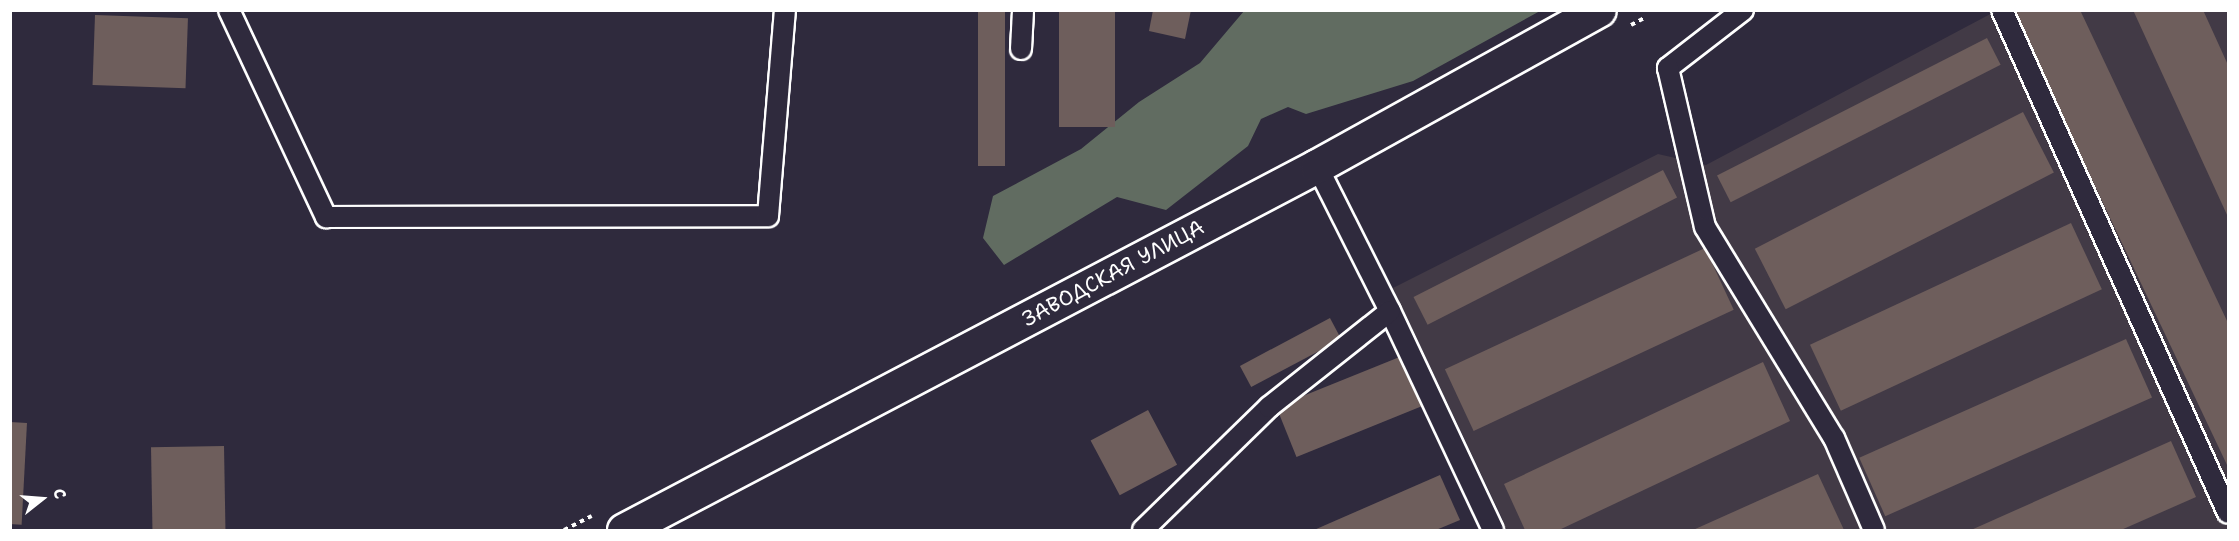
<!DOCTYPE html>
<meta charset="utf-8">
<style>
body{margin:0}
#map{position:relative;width:2239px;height:541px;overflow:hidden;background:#2f2a3d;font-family:"Shantell Sans",sans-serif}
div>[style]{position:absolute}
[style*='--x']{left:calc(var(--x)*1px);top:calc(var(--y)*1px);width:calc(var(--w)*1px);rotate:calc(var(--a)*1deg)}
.built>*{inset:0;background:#423a46}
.green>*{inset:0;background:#616c61}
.building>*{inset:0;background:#6e5e5c;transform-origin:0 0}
.path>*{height:4px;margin-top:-2px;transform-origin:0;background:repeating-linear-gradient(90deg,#fff 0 4.5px,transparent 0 9px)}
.roads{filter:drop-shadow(2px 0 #fff) drop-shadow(-2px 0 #fff) drop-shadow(0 2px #fff) drop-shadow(0 -2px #fff)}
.lane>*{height:20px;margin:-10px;padding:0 10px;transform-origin:10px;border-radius:10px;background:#2f2a3d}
.secondary>*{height:33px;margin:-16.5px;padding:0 16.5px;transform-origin:16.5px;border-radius:16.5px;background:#2f2a3d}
span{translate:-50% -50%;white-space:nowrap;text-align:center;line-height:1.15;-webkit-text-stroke:6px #2f2a3d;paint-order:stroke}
.street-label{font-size:21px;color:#fff}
.frame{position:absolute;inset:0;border:12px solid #fff;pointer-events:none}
.north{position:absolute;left:12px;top:469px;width:60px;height:60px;-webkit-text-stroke:4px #2f2a3d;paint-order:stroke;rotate:73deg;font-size:16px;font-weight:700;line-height:24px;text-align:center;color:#fff}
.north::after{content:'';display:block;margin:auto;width:21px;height:27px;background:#fff;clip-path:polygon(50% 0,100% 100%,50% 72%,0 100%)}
</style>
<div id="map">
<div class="built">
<i style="clip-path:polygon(1996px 11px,2228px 11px,2228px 530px,1481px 530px,1503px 520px,1393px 288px,1658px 154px,1706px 165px)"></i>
</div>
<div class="green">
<i style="clip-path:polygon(1244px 11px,1540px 11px,1413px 81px,1306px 114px,1288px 107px,1261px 119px,1248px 146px,1166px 210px,1117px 197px,1004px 265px,983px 238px,993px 196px,1081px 149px,1139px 102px,1200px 63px)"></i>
</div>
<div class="building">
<i style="left:978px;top:10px;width:27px;height:156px"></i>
<i style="left:1059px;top:10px;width:56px;height:117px"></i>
<i style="clip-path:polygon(1153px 10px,1191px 10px,1185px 39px,1149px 31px)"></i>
<i style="clip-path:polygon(2019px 10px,2080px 10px,2228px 323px,2228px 467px,2013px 13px)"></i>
<i style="clip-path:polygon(2133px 10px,2203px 10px,2228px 65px,2228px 217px)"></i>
<i style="left:95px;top:15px;width:93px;height:70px;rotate:2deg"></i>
<i style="left:1987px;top:38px;width:30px;height:303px;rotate:63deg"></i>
<i style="left:2023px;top:112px;width:68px;height:301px;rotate:63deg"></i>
<i style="left:1663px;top:170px;width:31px;height:280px;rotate:63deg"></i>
<i style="left:2071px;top:223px;width:73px;height:288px;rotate:65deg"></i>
<i style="left:1705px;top:248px;width:68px;height:287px;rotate:65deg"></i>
<i style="left:1330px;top:318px;width:24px;height:102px;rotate:62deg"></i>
<i style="left:2126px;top:339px;width:64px;height:292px;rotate:66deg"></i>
<i style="left:1407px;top:354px;width:54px;height:141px;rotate:68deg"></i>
<i style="clip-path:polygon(1763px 362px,1790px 421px,1559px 530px,1525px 530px,1504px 484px)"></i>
<i style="left:1148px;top:410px;width:62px;height:65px;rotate:62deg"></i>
<i style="left:10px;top:422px;width:17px;height:102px;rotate:3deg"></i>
<i style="clip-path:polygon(2171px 441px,2196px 497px,2121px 530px,1971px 530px)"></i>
<i style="left:224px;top:446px;width:84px;height:73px;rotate:89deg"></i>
<i style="clip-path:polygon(1818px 474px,1844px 530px,1693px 530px)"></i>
<i style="clip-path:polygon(1440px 475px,1460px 520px,1436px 530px,1314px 530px)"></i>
</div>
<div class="path">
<i style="--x:1631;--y:25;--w:15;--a:-28"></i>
<i style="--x:564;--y:530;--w:31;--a:-27"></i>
</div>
<div class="roads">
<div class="lane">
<i style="--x:229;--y:10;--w:229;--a:64.9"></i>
<i style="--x:326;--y:217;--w:442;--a:-0.1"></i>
<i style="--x:768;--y:216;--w:207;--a:-85.3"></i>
<i style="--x:1743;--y:10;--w:95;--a:142.3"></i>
<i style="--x:1668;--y:68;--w:163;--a:76.9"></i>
<i style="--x:1705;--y:227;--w:247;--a:58.6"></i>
<i style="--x:1834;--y:438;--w:100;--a:66.5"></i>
<i style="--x:2002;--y:10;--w:551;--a:65.81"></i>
<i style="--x:1021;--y:49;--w:39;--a:-87"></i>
<i style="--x:1317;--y:166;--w:162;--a:63.3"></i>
<i style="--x:1390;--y:311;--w:242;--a:64.8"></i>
<i style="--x:1143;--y:530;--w:176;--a:-44.3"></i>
<i style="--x:1269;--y:407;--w:154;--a:-38.4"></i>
</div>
<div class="secondary">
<i style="--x:624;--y:530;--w:783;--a:-27.71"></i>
<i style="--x:1317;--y:166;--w:322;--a:-29"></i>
</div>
</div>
<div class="street-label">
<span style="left:1113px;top:273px;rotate:-28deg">ЗАВОДСКАЯ УЛИЦА</span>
</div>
<div class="frame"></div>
<div class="north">С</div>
</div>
